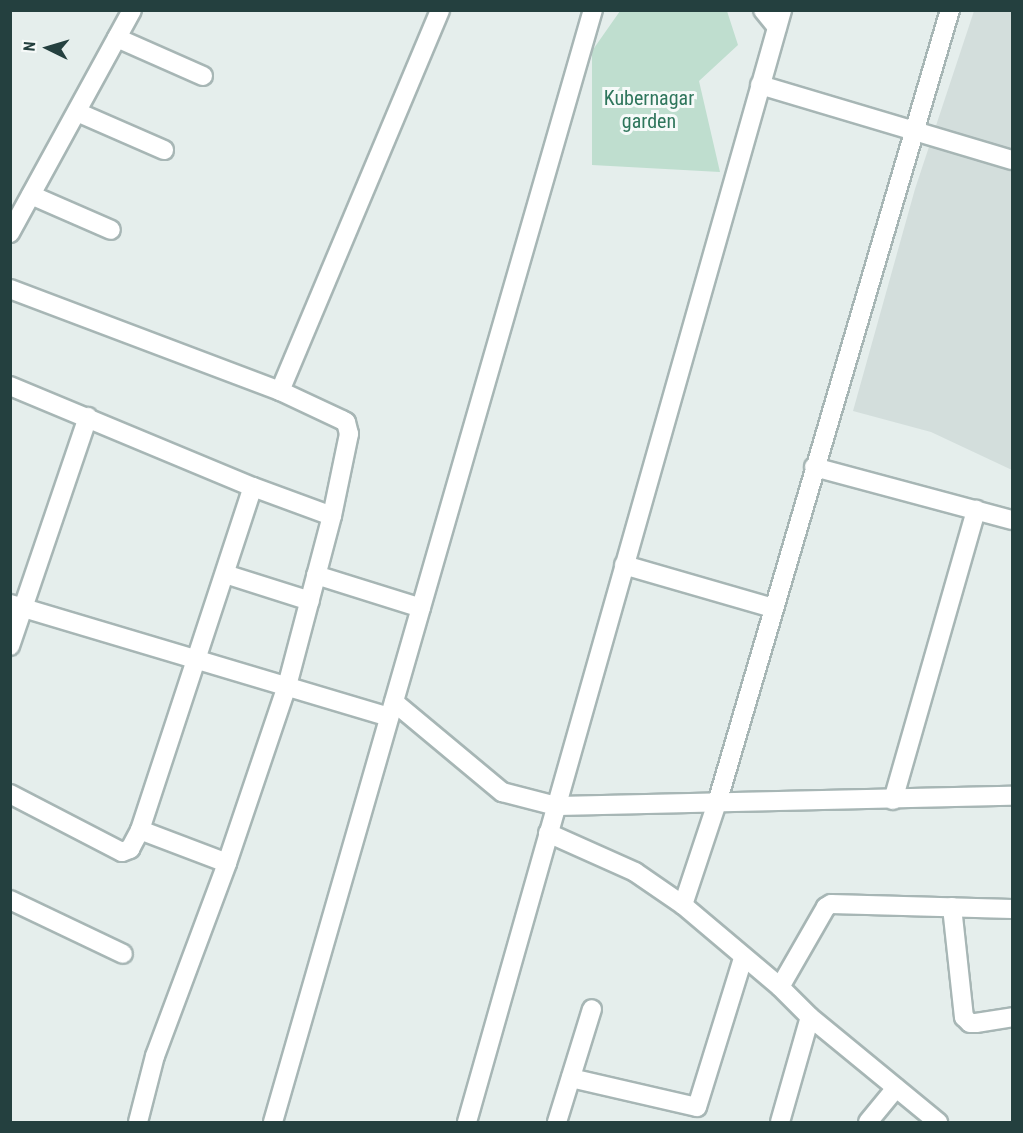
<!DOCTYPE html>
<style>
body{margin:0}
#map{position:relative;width:1023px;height:1133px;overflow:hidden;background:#e5eeec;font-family:"Roboto Condensed",sans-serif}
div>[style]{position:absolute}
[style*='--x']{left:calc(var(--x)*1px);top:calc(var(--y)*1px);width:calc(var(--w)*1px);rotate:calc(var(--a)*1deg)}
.built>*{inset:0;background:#d3dedc}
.green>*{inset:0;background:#bfdecf}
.roads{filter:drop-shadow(2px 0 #a7b6b5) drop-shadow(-2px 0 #a7b6b5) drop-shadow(0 2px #a7b6b5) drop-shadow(0 -2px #a7b6b5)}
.street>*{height:18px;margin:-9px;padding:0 9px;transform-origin:9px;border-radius:9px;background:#fff}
.secondary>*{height:18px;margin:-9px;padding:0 9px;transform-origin:9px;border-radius:9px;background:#fff}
span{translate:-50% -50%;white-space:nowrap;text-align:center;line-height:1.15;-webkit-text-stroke:6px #f6faf9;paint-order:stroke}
.park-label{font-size:20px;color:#2f765c}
.frame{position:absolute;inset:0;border:12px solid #24403f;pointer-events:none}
.north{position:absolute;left:18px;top:18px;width:60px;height:60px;-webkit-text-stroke:4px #f6faf9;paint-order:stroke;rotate:275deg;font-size:16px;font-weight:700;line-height:24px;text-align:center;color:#24403f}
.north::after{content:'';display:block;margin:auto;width:21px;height:27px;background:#24403f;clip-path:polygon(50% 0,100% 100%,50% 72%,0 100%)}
</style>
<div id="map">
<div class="built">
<i style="clip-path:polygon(974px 11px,1012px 11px,1012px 470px,931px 432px,853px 411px,915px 189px)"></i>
</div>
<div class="green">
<i style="clip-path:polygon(620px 11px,727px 11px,738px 45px,699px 81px,720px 172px,592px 165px,592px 51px)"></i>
</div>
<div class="roads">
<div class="street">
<i style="--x:763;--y:10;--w:22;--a:51"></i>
<i style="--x:117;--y:38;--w:94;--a:23.8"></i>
<i style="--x:760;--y:85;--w:263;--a:16.6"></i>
<i style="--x:77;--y:112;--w:95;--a:23.6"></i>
<i style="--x:31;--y:195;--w:87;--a:23.6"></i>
<i style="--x:10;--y:233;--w:254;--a:-61.3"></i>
<i style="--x:10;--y:289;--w:289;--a:20.7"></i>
<i style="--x:280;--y:391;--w:413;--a:-67.2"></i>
<i style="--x:10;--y:386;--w:263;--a:22.6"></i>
<i style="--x:253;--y:487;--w:84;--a:20.2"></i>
<i style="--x:814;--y:467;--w:205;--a:15"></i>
<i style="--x:624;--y:565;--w:155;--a:16.1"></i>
<i style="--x:225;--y:574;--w:89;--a:17.6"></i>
<i style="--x:316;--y:575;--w:110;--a:17.4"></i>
<i style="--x:10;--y:604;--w:395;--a:16.6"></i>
<i style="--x:10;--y:646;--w:242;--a:-71.2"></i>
<i style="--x:394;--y:702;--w:141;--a:39.8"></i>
<i style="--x:502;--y:792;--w:56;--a:14.5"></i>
<i style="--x:556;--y:806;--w:456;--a:-1.3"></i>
<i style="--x:10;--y:794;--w:126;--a:27.4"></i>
<i style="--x:122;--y:852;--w:9;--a:-21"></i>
<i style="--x:130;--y:849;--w:21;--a:-62"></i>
<i style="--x:140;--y:830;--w:93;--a:20.8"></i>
<i style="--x:227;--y:863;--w:187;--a:-71.3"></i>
<i style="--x:287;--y:686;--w:176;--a:-75.2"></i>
<i style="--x:332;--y:516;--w:84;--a:-78.3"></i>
<i style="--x:349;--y:434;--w:12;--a:-104"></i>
<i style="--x:346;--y:422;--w:4;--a:-153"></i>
<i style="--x:342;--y:420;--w:68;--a:-154.9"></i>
<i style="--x:893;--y:800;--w:302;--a:-74"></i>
<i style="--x:140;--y:830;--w:361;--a:-71.8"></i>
<i style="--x:548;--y:833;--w:95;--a:24.1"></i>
<i style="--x:635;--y:872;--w:58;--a:34.5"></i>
<i style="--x:683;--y:905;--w:127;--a:40.2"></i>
<i style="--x:780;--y:987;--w:42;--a:45"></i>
<i style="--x:10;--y:900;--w:125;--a:25.5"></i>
<i style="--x:683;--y:905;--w:108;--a:-71.6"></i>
<i style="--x:717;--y:803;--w:827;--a:-73.63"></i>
<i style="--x:952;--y:907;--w:111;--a:83.8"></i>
<i style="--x:964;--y:1017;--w:8;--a:45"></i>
<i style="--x:970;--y:1023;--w:6;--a:0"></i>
<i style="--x:976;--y:1023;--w:36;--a:-9"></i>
<i style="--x:780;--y:987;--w:92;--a:-60.1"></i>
<i style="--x:826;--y:907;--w:6;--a:-31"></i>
<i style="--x:831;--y:904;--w:181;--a:1.6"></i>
<i style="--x:571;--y:1078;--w:129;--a:13"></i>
<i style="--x:697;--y:1107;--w:156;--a:-72.8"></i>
<i style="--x:138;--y:1122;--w:68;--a:-75.6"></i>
<i style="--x:155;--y:1056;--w:206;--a:-69.5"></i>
<i style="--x:467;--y:1122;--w:1156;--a:-74.18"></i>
<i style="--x:557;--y:1122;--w:118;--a:-72.8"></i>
<i style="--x:780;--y:1122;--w:109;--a:-74.1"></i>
<i style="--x:810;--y:1017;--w:166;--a:39.4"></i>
<i style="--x:868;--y:1122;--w:44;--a:-50.5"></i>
</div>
<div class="secondary">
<i style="--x:273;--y:1122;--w:1157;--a:-73.95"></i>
</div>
</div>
<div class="park-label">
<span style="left:649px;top:110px">Kubernagar<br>garden</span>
</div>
<div class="frame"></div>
<div class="north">N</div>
</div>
